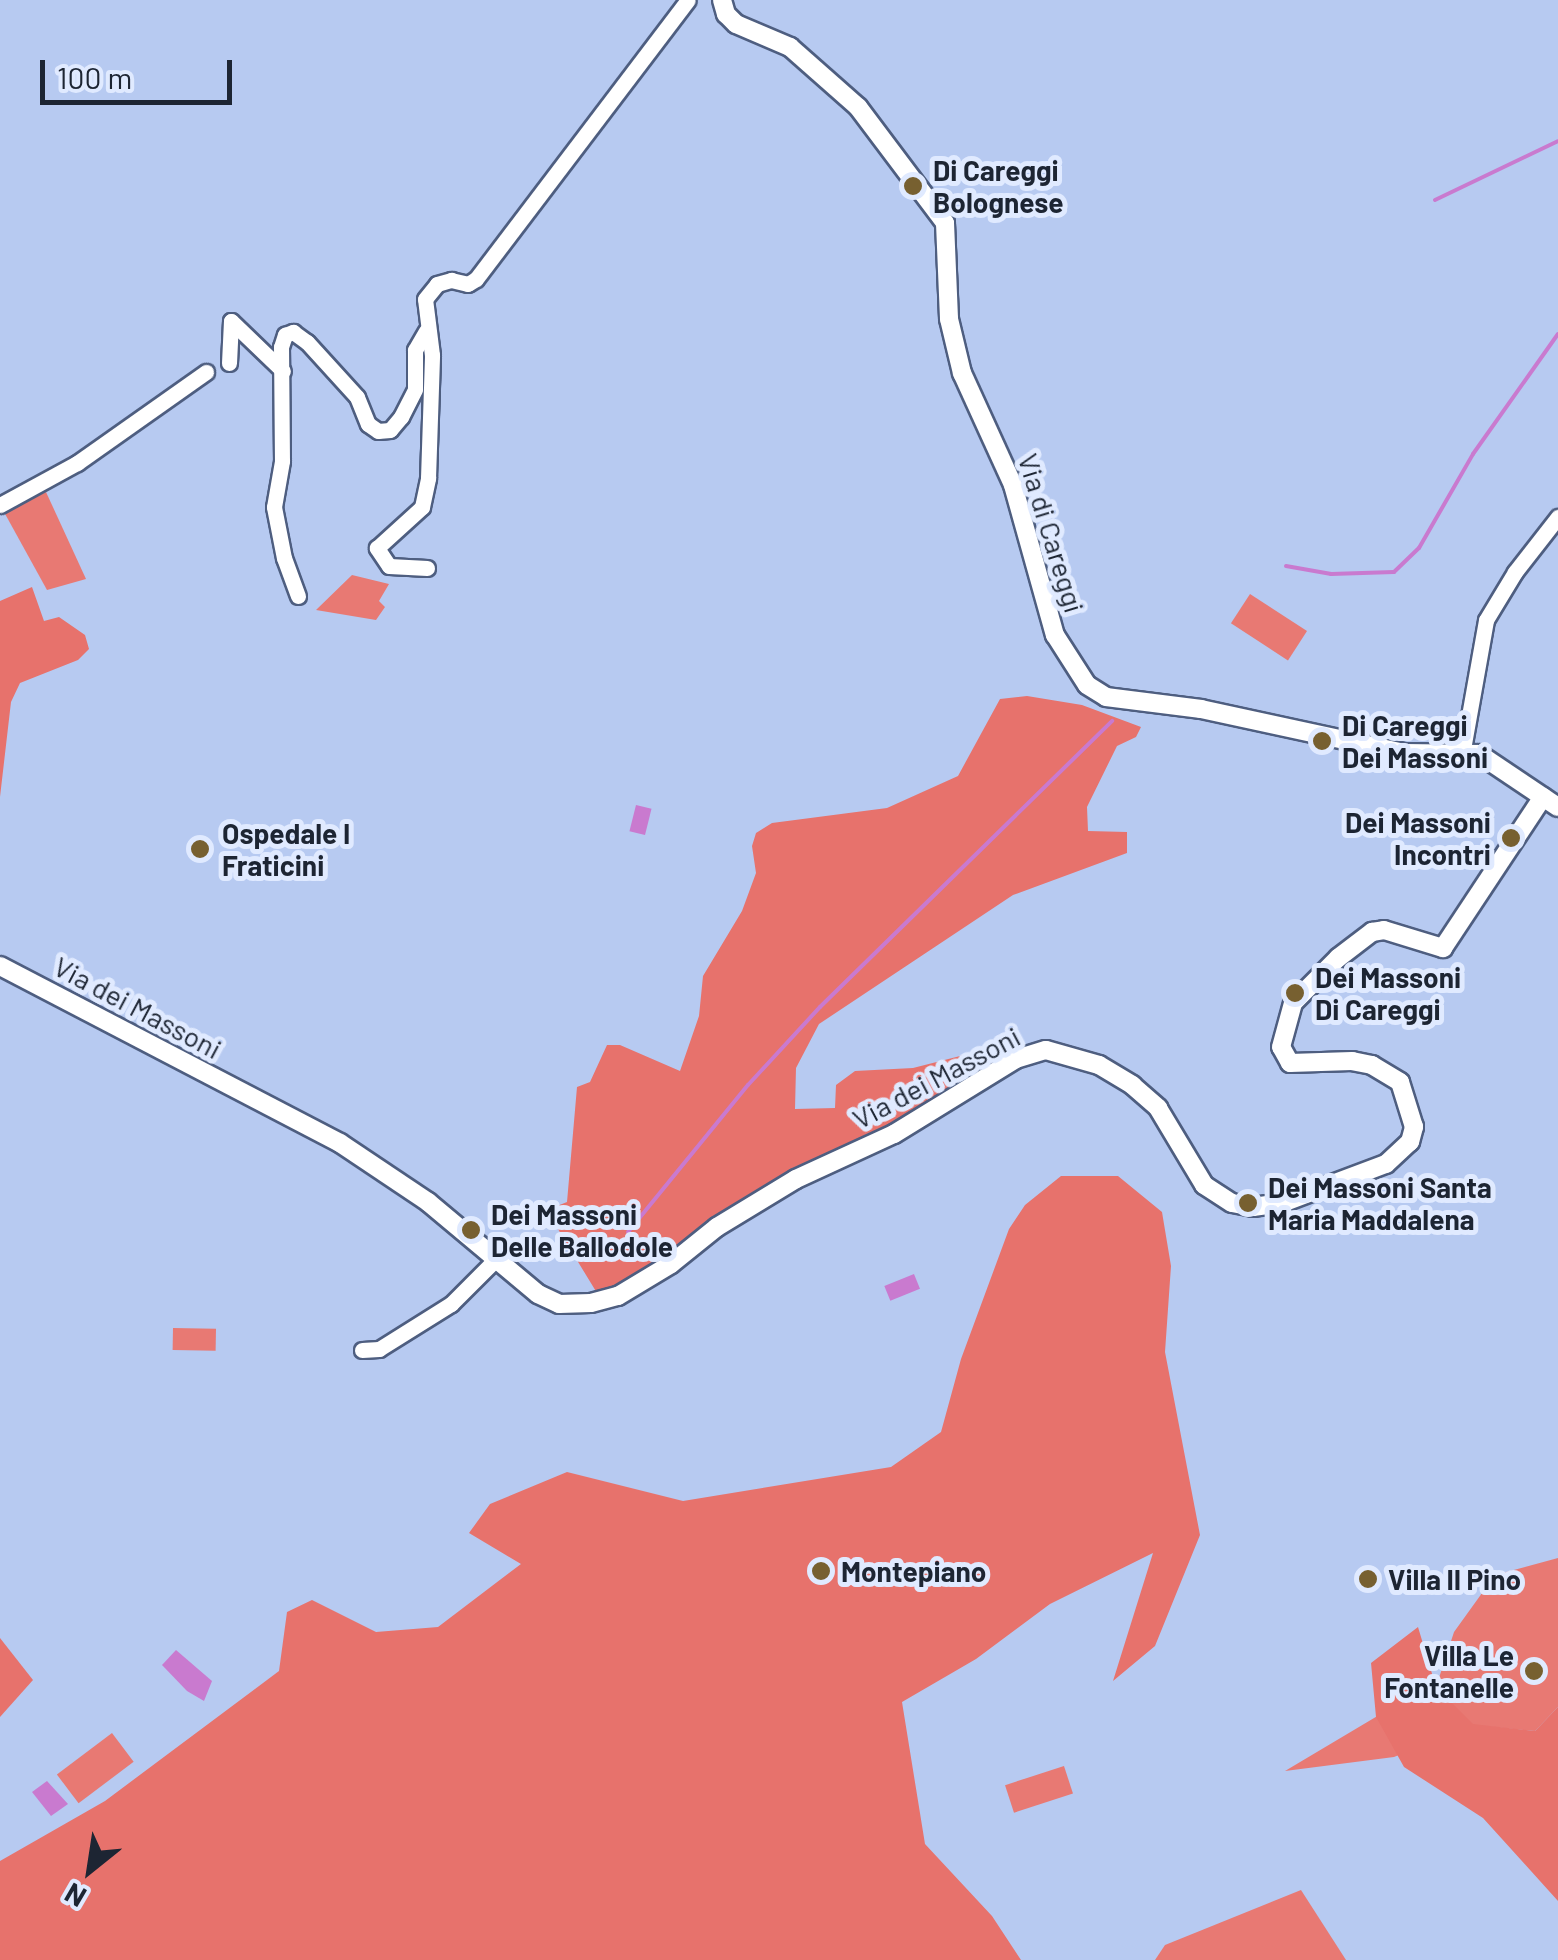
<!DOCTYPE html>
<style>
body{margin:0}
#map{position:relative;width:1558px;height:1960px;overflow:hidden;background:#b7caf1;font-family:Barlow,sans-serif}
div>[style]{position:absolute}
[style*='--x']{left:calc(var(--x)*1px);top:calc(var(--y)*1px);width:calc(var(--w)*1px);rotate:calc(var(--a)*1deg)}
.green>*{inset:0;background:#e87973;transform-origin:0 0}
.forest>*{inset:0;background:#e7726c}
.water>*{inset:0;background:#c97acf;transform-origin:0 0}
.stream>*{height:4px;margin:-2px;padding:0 2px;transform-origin:2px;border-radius:2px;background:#c97acf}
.roads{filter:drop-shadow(2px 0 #4e5e80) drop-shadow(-2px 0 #4e5e80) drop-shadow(0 2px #4e5e80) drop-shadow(0 -2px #4e5e80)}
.minor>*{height:15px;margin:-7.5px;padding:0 7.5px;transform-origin:7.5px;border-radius:7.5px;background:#fff}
.tertiary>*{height:18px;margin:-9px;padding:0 9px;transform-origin:9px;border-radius:9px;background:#fff}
.dots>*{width:28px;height:28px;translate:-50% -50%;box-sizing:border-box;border:5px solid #e0eaff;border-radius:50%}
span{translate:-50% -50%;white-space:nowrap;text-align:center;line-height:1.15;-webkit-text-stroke:10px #e0eaff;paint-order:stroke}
.poi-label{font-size:28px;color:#1d2533;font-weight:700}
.left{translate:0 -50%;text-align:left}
.right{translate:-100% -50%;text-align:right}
.street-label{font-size:28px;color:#1d2533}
.north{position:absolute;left:40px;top:1820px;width:100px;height:100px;-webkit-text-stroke:8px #e0eaff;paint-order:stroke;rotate:210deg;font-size:28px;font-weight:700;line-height:40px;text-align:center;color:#1d2533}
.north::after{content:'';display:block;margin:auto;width:35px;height:45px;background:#1d2533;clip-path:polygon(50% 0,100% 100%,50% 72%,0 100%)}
.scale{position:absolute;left:40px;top:60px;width:192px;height:45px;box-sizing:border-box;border:5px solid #1d2533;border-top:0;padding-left:12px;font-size:30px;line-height:35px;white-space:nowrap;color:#1d2533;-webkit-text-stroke:8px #e0eaff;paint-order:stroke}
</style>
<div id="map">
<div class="green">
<i style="clip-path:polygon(46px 492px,86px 579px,47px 590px,4px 512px)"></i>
<i style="clip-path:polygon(352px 575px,389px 584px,379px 601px,385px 607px,376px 620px,316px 610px)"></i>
<i style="left:1250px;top:594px;width:68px;height:35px;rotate:33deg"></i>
<i style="left:173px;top:1328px;width:43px;height:22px;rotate:1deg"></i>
<i style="clip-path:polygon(1558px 1558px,1558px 1707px,1535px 1731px,1473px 1725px,1394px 1757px,1285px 1771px,1406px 1699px,1436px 1687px,1454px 1632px,1495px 1575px)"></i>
<i style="left:112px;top:1733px;width:36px;height:69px;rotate:53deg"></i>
<i style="left:1064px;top:1766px;width:29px;height:62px;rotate:72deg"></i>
<i style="clip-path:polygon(1301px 1890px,1346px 1960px,1155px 1960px,1165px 1945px)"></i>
</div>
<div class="forest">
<i style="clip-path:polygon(32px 587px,44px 621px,59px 617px,85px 635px,89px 649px,78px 660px,20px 683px,11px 702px,0 797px,0 601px)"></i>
<i style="clip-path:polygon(1027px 696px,1082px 705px,1141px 727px,1136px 737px,1117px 746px,1087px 807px,1088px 831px,1127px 832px,1127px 853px,1013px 895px,819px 1024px,796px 1068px,795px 1109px,835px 1108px,836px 1085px,855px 1071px,913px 1068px,968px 1054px,1011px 1053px,1008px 1056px,892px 1125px,773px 1183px,672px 1255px,627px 1282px,597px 1293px,550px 1216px,552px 1208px,567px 1202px,577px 1087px,590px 1082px,607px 1045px,620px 1045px,680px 1071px,699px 1016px,703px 976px,742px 911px,756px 873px,752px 846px,756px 833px,772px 823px,887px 808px,958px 776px,1000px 699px)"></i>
<i style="clip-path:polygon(1061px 1176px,1118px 1176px,1162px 1212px,1171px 1266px,1165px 1352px,1200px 1535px,1155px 1646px,1113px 1681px,1153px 1553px,1050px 1604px,976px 1659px,902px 1702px,925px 1844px,992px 1916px,1021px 1960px,0 1960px,0 1861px,105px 1801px,279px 1671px,287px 1612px,312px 1600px,376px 1632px,438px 1627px,521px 1564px,469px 1533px,490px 1504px,567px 1472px,683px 1501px,891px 1467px,941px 1432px,961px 1359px,1009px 1229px,1025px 1205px)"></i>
<i style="clip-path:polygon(1418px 1627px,1436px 1687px,1473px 1724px,1535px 1731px,1558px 1707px,1558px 1901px,1483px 1818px,1404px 1767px,1376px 1717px,1371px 1663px)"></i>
<i style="clip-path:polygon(0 1638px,33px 1680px,0 1717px)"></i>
</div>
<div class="water">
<i style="left:636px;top:805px;width:16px;height:27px;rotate:14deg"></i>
<i style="left:914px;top:1274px;width:16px;height:32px;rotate:68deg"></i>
<i style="clip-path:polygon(176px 1650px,212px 1681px,204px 1701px,187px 1691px,162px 1665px)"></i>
<i style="clip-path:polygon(47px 1781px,68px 1804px,51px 1816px,32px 1792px)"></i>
</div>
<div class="stream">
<i style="--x:1435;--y:200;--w:136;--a:-25.6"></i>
<i style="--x:1286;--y:566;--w:46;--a:10.1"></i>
<i style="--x:1331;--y:574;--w:63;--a:-1.8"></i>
<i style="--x:1394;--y:572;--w:35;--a:-44"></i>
<i style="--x:1419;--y:548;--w:108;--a:-60.1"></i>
<i style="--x:1473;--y:454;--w:147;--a:-54.7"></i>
<i style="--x:628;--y:1232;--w:190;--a:-50.8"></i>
<i style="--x:748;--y:1085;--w:106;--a:-47.3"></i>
<i style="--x:820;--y:1007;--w:409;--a:-44.4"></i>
</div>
<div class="roads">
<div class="minor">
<i style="--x:229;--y:363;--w:42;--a:-87.3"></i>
<i style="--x:231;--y:321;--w:72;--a:43.9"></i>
<i style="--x:0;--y:505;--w:88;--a:-28.6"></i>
<i style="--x:77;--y:463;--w:158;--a:-35.2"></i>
<i style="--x:427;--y:568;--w:38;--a:-177"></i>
<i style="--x:389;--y:566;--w:22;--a:-124"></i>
<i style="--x:377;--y:548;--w:61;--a:-42.3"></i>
<i style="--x:422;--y:507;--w:30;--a:-78"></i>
<i style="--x:428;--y:478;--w:123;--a:-88.1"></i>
<i style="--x:432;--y:355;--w:56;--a:-97.1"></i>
<i style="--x:425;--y:299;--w:19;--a:-51"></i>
<i style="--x:437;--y:284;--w:15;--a:-16"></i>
<i style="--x:451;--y:280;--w:17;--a:13"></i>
<i style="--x:468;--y:284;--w:9;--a:-32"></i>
<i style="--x:476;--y:279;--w:350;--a:-52.8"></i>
<i style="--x:298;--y:596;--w:40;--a:-110.2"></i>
<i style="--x:284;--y:558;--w:52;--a:-101.1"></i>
<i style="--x:274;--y:507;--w:47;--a:-80.1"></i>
<i style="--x:282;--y:461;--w:114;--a:-90.5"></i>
<i style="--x:281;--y:347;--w:13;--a:-72"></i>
<i style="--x:285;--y:335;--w:9;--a:-21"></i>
<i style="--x:293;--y:332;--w:17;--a:36"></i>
<i style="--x:307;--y:342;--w:74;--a:47.7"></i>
<i style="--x:357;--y:397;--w:29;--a:68"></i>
<i style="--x:368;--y:424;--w:12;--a:35"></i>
<i style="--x:378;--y:431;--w:12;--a:-5"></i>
<i style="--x:390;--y:430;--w:17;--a:-50"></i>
<i style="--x:401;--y:417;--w:31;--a:-63"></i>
<i style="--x:415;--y:389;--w:39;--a:-90"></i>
<i style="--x:415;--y:350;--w:22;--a:-60"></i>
<i style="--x:1462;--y:755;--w:137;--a:-79.9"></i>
<i style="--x:1486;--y:620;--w:56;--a:-58.9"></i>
<i style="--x:1515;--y:572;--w:70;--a:-52"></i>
<i style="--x:362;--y:1350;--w:17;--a:-3"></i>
<i style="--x:379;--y:1349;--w:85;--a:-32"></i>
<i style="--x:451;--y:1304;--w:62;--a:-45"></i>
</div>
<div class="tertiary">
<i style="--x:722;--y:0;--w:15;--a:74"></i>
<i style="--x:726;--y:14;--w:14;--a:45"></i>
<i style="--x:736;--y:24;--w:59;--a:23.1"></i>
<i style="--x:790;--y:47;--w:91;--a:41.4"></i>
<i style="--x:858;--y:107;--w:145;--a:53.1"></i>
<i style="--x:945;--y:223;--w:96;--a:87.6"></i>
<i style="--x:949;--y:319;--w:56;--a:76.5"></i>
<i style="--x:962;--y:373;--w:123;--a:65.5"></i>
<i style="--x:1013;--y:485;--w:156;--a:74.4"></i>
<i style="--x:1055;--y:635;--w:59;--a:57.4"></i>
<i style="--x:1087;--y:685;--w:22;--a:32"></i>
<i style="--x:1106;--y:697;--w:96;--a:7.2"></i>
<i style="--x:1201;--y:709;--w:208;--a:12.2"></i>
<i style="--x:1404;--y:753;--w:75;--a:0.8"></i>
<i style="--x:1479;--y:754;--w:95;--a:33.9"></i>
<i style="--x:0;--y:966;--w:383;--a:27.5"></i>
<i style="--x:340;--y:1143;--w:106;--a:33.8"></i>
<i style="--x:428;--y:1202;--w:143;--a:39.9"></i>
<i style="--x:538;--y:1294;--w:23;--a:25"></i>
<i style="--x:559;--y:1304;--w:32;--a:-2"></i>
<i style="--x:591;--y:1303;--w:28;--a:-15"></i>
<i style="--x:618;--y:1296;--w:62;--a:-31.1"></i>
<i style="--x:671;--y:1264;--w:59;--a:-38.8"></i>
<i style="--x:717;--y:1227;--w:92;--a:-31.3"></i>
<i style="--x:796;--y:1179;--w:108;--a:-24.7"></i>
<i style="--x:894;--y:1134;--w:143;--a:-31.6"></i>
<i style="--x:1016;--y:1059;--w:31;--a:-17"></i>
<i style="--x:1046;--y:1050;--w:55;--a:15.8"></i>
<i style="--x:1099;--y:1065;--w:39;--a:31"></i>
<i style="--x:1132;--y:1085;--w:35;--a:41"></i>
<i style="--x:1158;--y:1108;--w:90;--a:59.1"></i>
<i style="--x:1204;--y:1185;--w:33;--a:33"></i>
<i style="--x:1232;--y:1203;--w:21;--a:11"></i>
<i style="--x:1253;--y:1207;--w:29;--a:-8"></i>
<i style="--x:1282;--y:1203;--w:111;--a:-20.6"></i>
<i style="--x:1386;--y:1164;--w:33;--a:-43"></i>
<i style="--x:1410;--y:1142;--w:16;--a:-75"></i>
<i style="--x:1414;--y:1127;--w:47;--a:-107.3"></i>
<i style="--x:1400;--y:1082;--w:33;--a:-149"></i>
<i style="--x:1372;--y:1065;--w:20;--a:-169"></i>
<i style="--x:1352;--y:1061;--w:62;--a:178.2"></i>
<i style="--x:1290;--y:1063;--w:18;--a:-119"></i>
<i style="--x:1281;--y:1047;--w:46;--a:-74.7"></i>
<i style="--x:1293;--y:1003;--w:64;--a:-45"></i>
<i style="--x:1338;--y:958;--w:43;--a:-37.4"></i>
<i style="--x:1372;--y:932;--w:12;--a:-9"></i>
<i style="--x:1384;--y:930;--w:62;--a:17"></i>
<i style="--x:1443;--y:948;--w:181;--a:-56.5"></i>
</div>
</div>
<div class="dots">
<i style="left:913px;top:186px;background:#776030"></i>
<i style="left:1322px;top:741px;background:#776030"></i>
<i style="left:1511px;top:838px;background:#776030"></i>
<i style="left:200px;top:849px;background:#776030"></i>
<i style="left:1295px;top:993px;background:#776030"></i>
<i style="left:1248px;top:1203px;background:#776030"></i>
<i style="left:471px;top:1230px;background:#776030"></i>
<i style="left:821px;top:1571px;background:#776030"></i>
<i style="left:1368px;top:1579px;background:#776030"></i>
<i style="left:1534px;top:1671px;background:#776030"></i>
</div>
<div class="poi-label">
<span class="left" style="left:933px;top:186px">Di Careggi<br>Bolognese</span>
<span class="left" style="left:1342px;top:741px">Di Careggi<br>Dei Massoni</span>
<span class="right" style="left:1491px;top:838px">Dei Massoni<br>Incontri</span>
<span class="left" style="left:222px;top:849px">Ospedale I<br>Fraticini</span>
<span class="left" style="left:1315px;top:993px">Dei Massoni<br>Di Careggi</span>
<span class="left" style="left:1268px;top:1203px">Dei Massoni Santa<br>Maria Maddalena</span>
<span class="left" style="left:491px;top:1230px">Dei Massoni<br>Delle Ballodole</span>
<span class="left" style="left:841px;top:1571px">Montepiano</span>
<span class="left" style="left:1388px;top:1579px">Villa Il Pino</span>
<span class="right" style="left:1514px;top:1671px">Villa Le<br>Fontanelle</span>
</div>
<div class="street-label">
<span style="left:1052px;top:533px;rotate:73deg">Via di Careggi</span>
<span style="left:138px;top:1007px;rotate:28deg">Via dei Massoni</span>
<span style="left:936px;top:1077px;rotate:-28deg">Via dei Massoni</span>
</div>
<div class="north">N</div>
<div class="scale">100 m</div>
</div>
